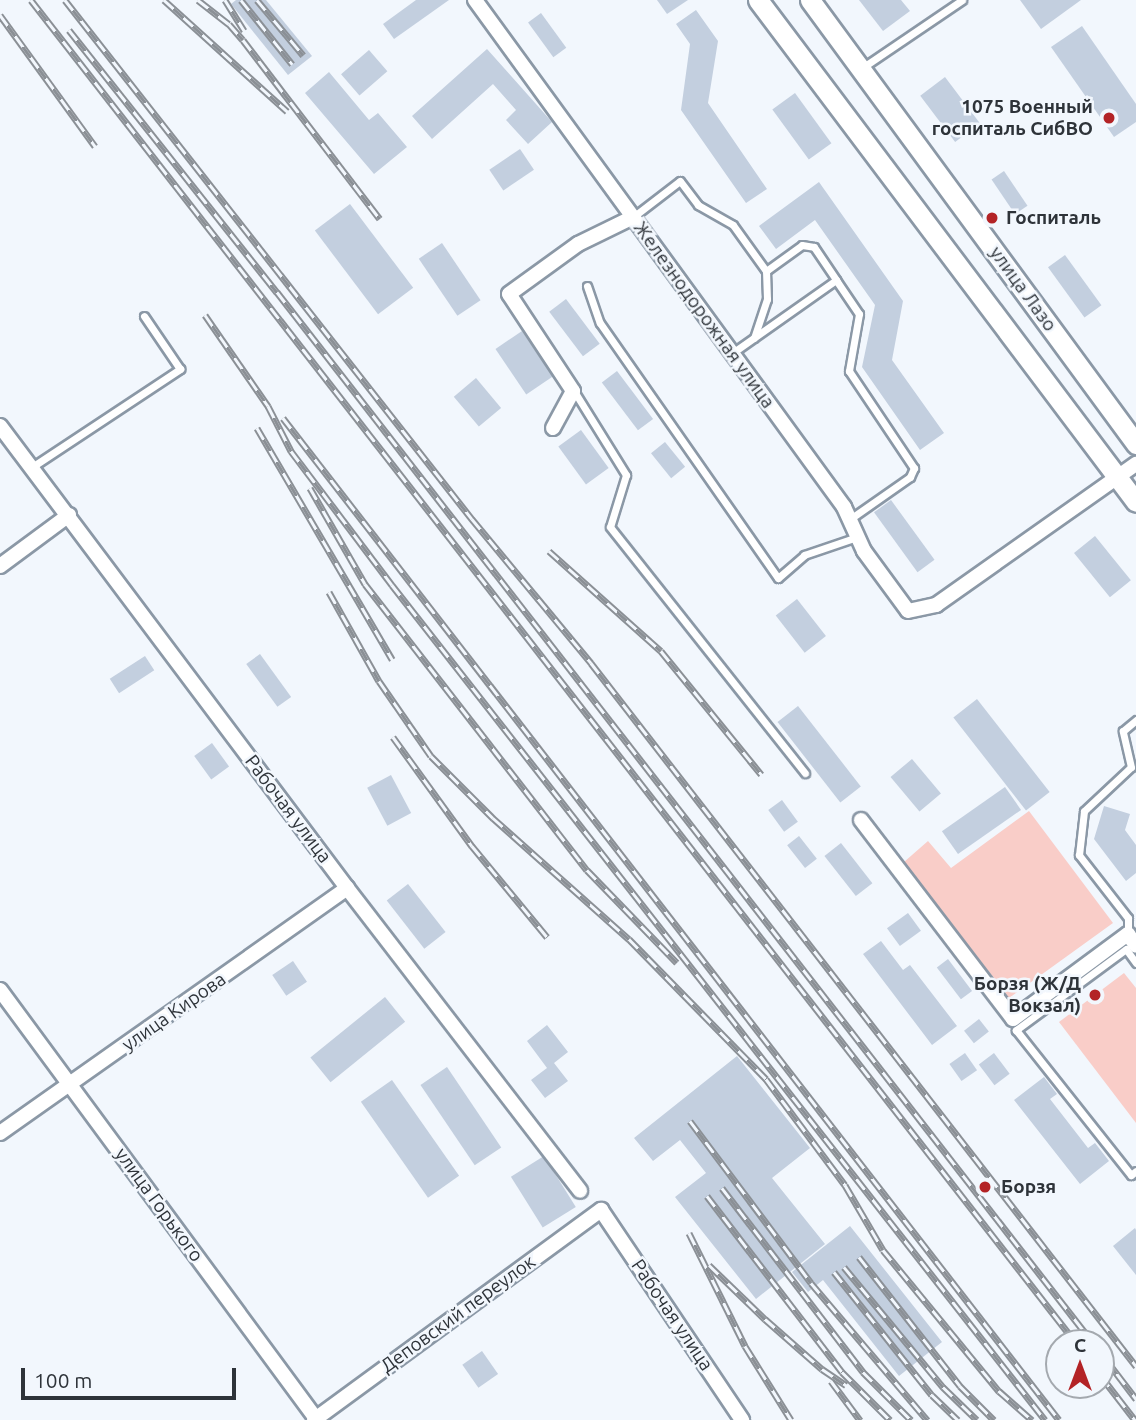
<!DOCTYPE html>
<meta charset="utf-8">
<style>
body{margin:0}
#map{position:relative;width:1136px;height:1420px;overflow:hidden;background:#f2f7fd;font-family:Ubuntu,sans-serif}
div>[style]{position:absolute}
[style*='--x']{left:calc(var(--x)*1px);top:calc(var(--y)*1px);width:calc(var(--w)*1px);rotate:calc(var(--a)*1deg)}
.green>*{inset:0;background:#f9cdc8}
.building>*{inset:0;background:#c3cfdf;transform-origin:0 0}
.roads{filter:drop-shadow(2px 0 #8b98a6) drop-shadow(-2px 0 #8b98a6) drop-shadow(0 2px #8b98a6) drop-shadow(0 -2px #8b98a6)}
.lane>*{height:7px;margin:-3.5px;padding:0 3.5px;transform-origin:3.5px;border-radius:3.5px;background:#fff}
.street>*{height:14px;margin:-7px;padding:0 7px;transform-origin:7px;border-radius:7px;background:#fff}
.secondary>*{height:19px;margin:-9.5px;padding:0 9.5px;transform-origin:9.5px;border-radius:9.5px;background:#fff}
.rail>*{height:7px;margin-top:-3.5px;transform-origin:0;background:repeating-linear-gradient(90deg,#f2f7fd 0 13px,#8b9096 0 26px);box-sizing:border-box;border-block:2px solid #8b9096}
.dots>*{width:19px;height:19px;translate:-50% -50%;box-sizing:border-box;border:4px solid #f2f7fd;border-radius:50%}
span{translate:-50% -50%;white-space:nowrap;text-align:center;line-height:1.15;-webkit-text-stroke:5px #f2f7fd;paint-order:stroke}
.poi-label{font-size:19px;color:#2e3339;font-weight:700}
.right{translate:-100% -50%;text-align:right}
.left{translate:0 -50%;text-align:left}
.street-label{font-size:19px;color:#2e3339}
.north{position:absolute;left:1045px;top:1329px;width:70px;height:70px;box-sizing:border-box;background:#f2f7fd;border:2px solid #a4a9af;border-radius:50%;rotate:0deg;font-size:19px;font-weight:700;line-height:28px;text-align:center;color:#2e3339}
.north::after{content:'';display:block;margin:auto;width:24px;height:32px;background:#b32326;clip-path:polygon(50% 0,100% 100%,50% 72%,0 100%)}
.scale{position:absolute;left:21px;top:1368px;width:215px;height:32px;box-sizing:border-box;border:4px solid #2e3339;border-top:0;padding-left:9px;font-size:21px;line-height:24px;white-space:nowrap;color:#2e3339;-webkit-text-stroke:5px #f2f7fd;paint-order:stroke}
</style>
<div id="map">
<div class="green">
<i style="clip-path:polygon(1029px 811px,1113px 923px,1009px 998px,904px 862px,928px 841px,951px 868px)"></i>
<i style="clip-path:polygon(1124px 973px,1136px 988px,1136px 1123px,1059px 1022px)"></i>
</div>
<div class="building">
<i style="clip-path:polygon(236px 0,266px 0,312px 56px,288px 75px,231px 4px)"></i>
<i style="clip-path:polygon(416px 0,449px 0,394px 39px,383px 24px)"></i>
<i style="clip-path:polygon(657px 0,688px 0,667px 14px)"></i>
<i style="clip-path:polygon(859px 0,901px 0,910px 11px,883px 31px)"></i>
<i style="clip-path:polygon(1020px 0,1081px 0,1041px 29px)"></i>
<i style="clip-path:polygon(696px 10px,718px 41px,708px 103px,767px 189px,746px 203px,681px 110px,690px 44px,676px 24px)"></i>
<i style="left:541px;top:13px;width:43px;height:16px;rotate:54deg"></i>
<i style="clip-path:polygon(1082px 26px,1136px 104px,1136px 122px,1114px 137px,1051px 47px)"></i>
<i style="clip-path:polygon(487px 49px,552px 122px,528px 144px,506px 120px,516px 110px,493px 84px,432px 139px,412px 116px)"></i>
<i style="left:369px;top:50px;width:28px;height:37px;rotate:49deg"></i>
<i style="clip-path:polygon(329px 72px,369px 120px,378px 113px,407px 147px,374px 174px,305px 93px)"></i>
<i style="left:945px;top:77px;width:58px;height:31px;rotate:53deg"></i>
<i style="left:795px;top:93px;width:62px;height:28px;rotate:54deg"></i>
<i style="left:520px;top:149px;width:25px;height:37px;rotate:56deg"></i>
<i style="left:1004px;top:171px;width:42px;height:15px;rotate:56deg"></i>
<i style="clip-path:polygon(819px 182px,903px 301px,892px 360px,944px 433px,920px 450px,862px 367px,875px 305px,815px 220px,776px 249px,759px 226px)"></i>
<i style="left:350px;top:204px;width:105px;height:44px;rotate:53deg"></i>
<i style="left:442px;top:243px;width:69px;height:28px;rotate:56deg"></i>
<i style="left:1065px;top:255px;width:62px;height:21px;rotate:54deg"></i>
<i style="left:566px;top:299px;width:56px;height:21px;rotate:53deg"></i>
<i style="left:522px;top:331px;width:55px;height:32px;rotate:56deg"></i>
<i style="left:617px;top:371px;width:60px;height:19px;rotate:53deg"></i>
<i style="left:476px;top:378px;width:39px;height:29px;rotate:50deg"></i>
<i style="left:581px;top:430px;width:47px;height:28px;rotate:54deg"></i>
<i style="left:665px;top:442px;width:32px;height:18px;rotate:51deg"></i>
<i style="left:891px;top:500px;width:74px;height:21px;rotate:54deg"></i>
<i style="left:1095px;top:536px;width:57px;height:27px;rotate:51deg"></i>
<i style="left:797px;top:599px;width:47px;height:27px;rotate:52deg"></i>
<i style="left:260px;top:654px;width:53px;height:17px;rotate:54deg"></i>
<i style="left:145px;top:656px;width:17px;height:42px;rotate:57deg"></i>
<i style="left:977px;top:699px;width:118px;height:30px;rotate:52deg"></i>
<i style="left:798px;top:706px;width:102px;height:26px;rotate:52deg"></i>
<i style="left:212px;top:743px;width:29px;height:22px;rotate:54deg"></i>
<i style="left:912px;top:759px;width:45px;height:28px;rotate:50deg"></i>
<i style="left:391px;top:775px;width:43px;height:27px;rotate:62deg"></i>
<i style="left:1005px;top:787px;width:28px;height:77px;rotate:55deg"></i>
<i style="left:782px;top:800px;width:27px;height:17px;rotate:54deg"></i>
<i style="clip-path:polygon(1104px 806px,1130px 814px,1125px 830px,1136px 845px,1136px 873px,1126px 881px,1094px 839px)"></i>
<i style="left:799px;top:836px;width:29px;height:15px;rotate:52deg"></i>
<i style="left:841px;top:843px;width:51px;height:21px;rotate:52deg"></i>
<i style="left:408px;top:884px;width:61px;height:27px;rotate:52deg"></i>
<i style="left:908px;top:913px;width:22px;height:26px;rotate:54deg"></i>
<i style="clip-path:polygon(881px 941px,903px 970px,910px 965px,957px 1026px,932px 1045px,863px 954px)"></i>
<i style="left:948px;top:959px;width:40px;height:14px;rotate:53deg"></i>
<i style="left:293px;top:961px;width:25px;height:25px;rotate:56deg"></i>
<i style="left:385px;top:997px;width:32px;height:96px;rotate:51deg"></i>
<i style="left:979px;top:1019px;width:16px;height:19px;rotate:52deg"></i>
<i style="clip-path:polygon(547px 1025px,568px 1052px,554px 1063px,568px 1081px,545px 1098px,531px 1080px,547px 1068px,527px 1041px)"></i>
<i style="left:965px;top:1053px;width:21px;height:19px;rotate:55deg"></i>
<i style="left:994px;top:1053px;width:26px;height:19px;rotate:53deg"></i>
<i style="clip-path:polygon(737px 1056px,810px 1148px,772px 1178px,825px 1244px,756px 1299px,675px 1197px,706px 1173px,680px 1140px,653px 1161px,634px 1138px)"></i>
<i style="left:447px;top:1067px;width:97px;height:32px;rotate:56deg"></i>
<i style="clip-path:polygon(1044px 1077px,1057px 1094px,1050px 1099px,1088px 1148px,1095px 1143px,1109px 1161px,1080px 1184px,1014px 1100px)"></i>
<i style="left:392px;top:1080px;width:117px;height:38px;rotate:55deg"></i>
<i style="left:544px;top:1156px;width:60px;height:39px;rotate:58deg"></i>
<i style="clip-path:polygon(850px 1226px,942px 1342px,899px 1376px,823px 1280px,808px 1292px,792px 1272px)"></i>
<i style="clip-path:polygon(1135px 1228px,1136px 1230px,1136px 1275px,1113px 1246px)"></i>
<i style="left:482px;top:1351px;width:28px;height:24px;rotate:55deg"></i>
</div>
<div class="roads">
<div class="lane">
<i style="--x:862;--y:68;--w:121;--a:-34.2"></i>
<i style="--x:633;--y:217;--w:59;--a:-37.5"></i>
<i style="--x:680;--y:181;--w:30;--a:53"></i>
<i style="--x:698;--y:205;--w:40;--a:29.7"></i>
<i style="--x:733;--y:225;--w:57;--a:54.3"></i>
<i style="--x:766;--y:271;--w:44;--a:-35.8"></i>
<i style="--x:802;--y:245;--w:12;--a:9"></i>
<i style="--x:814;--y:247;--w:40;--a:56"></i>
<i style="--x:836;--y:280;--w:127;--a:144.9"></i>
<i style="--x:836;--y:280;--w:41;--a:55.9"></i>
<i style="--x:859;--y:314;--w:58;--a:100"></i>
<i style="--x:849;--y:371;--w:117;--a:56.2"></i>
<i style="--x:914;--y:468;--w:10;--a:114"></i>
<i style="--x:910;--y:477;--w:73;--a:145"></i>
<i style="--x:587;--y:286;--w:39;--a:71"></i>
<i style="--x:600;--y:323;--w:311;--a:55.1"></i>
<i style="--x:778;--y:578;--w:35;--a:-41"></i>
<i style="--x:804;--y:555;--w:56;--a:-18.8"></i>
<i style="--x:754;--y:338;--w:41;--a:-71.6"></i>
<i style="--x:767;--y:299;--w:28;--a:-92"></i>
<i style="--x:574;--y:391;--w:99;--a:58.2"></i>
<i style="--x:626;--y:475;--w:54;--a:107.1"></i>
<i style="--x:610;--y:527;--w:314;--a:51.6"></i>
<i style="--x:32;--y:467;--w:178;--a:-33.5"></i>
<i style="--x:180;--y:369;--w:64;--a:-124.2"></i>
<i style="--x:1128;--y:934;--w:16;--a:-90"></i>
<i style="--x:1128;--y:918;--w:80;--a:-127.9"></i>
<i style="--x:1079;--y:855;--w:44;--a:-83.5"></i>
<i style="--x:1084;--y:811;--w:64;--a:-43.1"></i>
<i style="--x:1131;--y:767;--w:37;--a:-103"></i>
<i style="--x:1123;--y:731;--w:17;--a:-40"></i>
<i style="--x:1136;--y:963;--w:17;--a:-126"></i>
<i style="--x:1126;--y:949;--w:137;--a:143.6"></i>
<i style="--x:1016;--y:1030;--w:185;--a:51.6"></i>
<i style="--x:1131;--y:1175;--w:6;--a:-39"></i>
</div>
<div class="street">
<i style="--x:475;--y:0;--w:627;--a:53.95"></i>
<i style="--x:844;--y:507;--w:48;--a:65.6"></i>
<i style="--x:864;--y:551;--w:74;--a:53.7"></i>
<i style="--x:908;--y:611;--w:29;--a:-12"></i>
<i style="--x:936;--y:605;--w:245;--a:-35.2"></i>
<i style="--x:0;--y:426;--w:578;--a:53.09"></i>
<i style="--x:347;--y:888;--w:382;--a:52.4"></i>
<i style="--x:553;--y:428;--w:42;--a:-61.6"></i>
<i style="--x:573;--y:391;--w:116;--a:-123.4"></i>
<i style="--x:509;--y:294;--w:85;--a:-35.9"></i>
<i style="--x:578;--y:244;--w:61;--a:-26.1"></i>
<i style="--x:0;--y:566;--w:86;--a:-36.5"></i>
<i style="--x:861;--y:820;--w:250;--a:52.6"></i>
<i style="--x:1013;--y:1019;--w:143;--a:-36.5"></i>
<i style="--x:1128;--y:934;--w:14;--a:56"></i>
<i style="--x:0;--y:990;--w:534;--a:53.6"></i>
<i style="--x:0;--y:1133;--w:425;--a:-35.2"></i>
<i style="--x:314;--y:1420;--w:356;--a:-36.2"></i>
<i style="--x:601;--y:1210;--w:253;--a:56.1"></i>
</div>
<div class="secondary">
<i style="--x:758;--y:0;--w:628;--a:53.02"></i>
<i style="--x:810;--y:0;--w:551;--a:53.71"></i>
</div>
</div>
<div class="rail">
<i style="--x:31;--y:0;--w:1702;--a:52.11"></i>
<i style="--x:65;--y:0;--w:660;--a:51.9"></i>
<i style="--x:472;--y:519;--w:187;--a:50.4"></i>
<i style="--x:591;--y:663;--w:890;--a:52.22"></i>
<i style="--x:164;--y:0;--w:166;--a:42.1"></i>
<i style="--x:198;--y:0;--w:39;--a:38"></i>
<i style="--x:229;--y:24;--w:21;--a:49"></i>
<i style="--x:243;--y:40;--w:225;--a:52.6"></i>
<i style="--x:225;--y:0;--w:36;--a:58"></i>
<i style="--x:241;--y:0;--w:82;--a:51.4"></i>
<i style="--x:257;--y:0;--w:72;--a:50.1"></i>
<i style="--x:0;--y:15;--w:162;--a:54.1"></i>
<i style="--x:69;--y:30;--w:335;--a:51.6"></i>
<i style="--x:277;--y:292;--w:1331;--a:52.17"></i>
<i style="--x:205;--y:315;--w:111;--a:55.3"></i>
<i style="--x:268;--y:406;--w:51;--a:62.9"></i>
<i style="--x:291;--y:451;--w:168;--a:53"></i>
<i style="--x:392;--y:585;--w:1060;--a:51.97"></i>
<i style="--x:283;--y:418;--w:1267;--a:52.24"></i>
<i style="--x:257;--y:428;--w:268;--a:59.7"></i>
<i style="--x:310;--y:488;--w:111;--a:60.2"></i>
<i style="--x:365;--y:584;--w:362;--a:52.2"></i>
<i style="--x:587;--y:870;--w:129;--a:45.9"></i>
<i style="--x:549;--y:551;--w:150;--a:41.8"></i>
<i style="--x:661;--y:651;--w:159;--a:50.9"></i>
<i style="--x:329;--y:592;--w:102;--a:60.7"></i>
<i style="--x:379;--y:681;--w:91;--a:55.3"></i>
<i style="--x:431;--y:756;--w:88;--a:45"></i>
<i style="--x:493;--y:818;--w:182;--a:41.7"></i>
<i style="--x:629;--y:939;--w:196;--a:45.6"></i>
<i style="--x:766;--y:1079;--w:132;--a:53.3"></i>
<i style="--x:845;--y:1185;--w:75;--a:59.7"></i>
<i style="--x:883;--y:1250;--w:183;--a:50.6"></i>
<i style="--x:999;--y:1391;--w:44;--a:41.3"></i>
<i style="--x:393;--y:737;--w:135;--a:54.1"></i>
<i style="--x:472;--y:846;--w:118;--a:50.5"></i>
<i style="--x:690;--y:1121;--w:202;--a:53.2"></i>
<i style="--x:811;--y:1283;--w:180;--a:49.7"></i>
<i style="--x:722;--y:1188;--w:232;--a:52.5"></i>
<i style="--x:863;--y:1372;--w:68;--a:45"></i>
<i style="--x:707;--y:1196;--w:222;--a:52.5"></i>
<i style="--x:842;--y:1372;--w:68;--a:45"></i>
<i style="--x:689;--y:1233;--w:126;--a:63.6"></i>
<i style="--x:745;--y:1346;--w:87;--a:58.1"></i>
<i style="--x:859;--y:1257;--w:164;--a:51.9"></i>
<i style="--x:960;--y:1386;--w:48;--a:45"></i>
<i style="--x:709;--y:1265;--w:78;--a:44"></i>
<i style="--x:765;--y:1319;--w:76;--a:41.3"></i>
<i style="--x:822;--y:1369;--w:29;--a:34"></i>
<i style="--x:844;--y:1267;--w:156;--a:50.5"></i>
<i style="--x:943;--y:1387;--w:47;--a:44.1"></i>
<i style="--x:834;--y:1272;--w:157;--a:51.5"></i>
<i style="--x:932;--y:1395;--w:36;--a:44"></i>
<i style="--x:1101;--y:1353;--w:58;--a:52.7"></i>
<i style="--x:1101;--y:1376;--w:56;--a:52.3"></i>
<i style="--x:831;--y:1381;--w:49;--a:53.4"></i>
</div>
<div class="dots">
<i style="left:1109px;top:118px;background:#b32326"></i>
<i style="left:992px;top:218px;background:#b32326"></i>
<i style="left:1095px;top:995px;background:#b32326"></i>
<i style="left:985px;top:1187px;background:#b32326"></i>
</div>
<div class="poi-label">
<span class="right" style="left:1093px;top:118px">1075 Военный<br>госпиталь СибВО</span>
<span class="left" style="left:1006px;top:218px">Госпиталь</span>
<span class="right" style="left:1081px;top:995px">Борзя (Ж/Д<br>Вокзал)</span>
<span class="left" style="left:1001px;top:1187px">Борзя</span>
</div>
<div class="street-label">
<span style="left:1023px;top:289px;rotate:54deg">улица Лазо</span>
<span style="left:704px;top:315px;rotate:54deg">Железнодорожная улица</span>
<span style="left:288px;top:809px;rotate:53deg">Рабочая улица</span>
<span style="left:174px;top:1012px;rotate:-35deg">улица Кирова</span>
<span style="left:159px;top:1205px;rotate:54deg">улица Горького</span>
<span style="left:458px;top:1314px;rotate:-36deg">Деповский переулок</span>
<span style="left:672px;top:1315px;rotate:56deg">Рабочая улица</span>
</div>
<div class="north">С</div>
<div class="scale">100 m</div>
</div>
